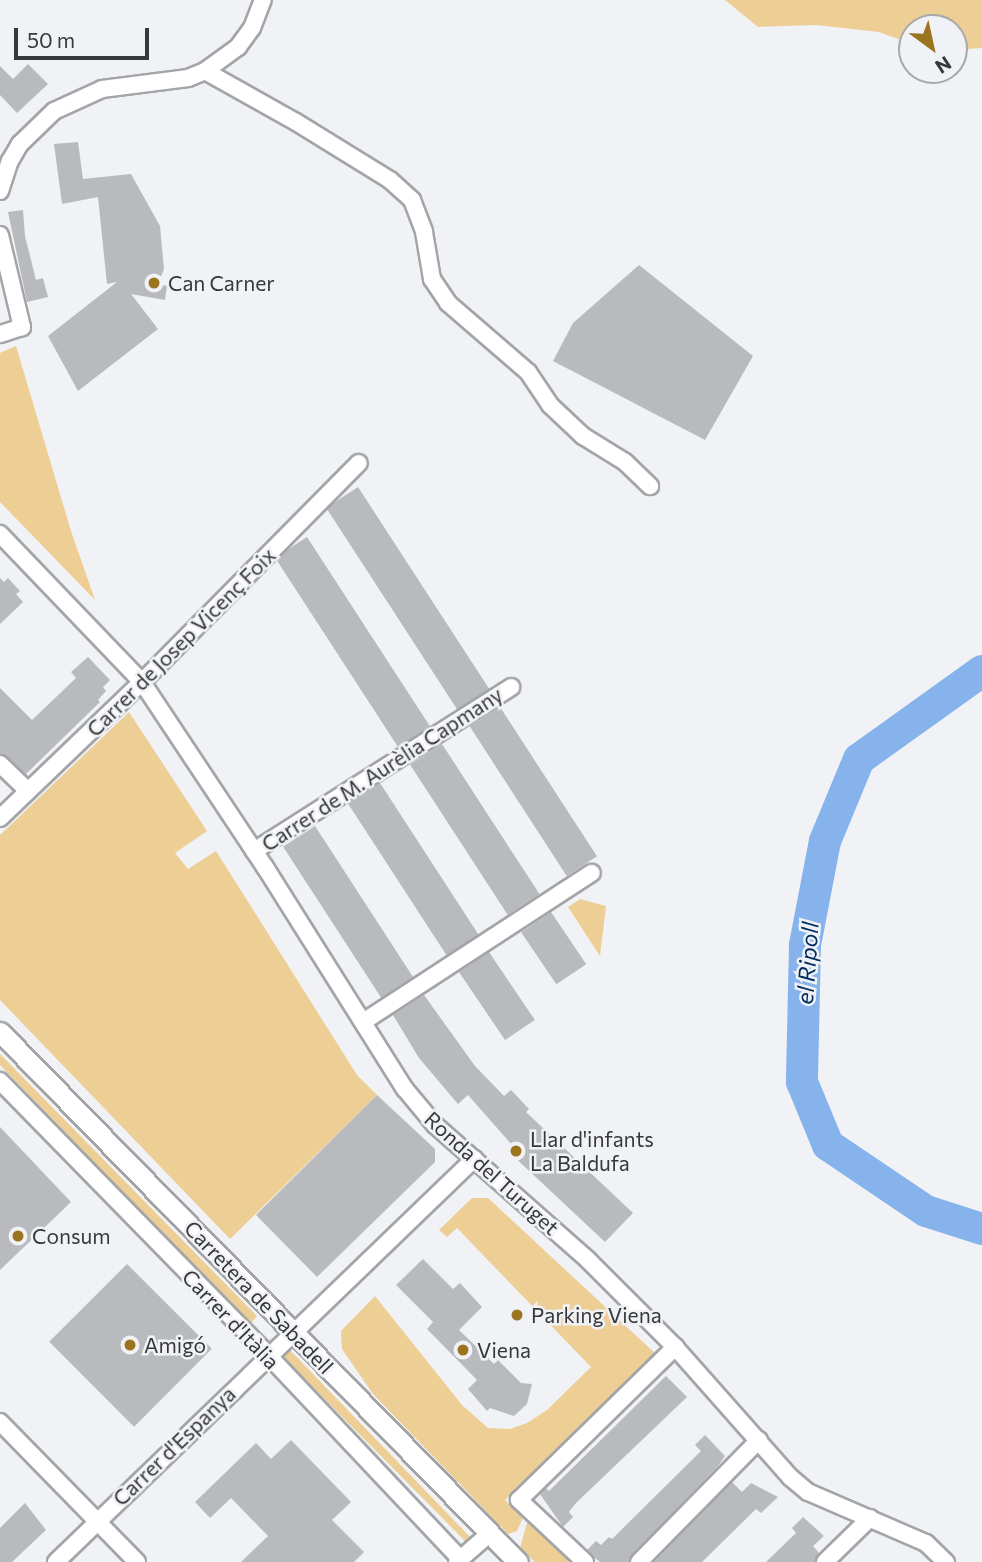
<!DOCTYPE html>
<meta charset="utf-8">
<style>
body{margin:0}
#map{position:relative;width:982px;height:1562px;overflow:hidden;background:#f0f2f6;font-family:Commissioner,sans-serif}
div>[style]{position:absolute}
[style*='--x']{left:calc(var(--x)*1px);top:calc(var(--y)*1px);width:calc(var(--w)*1px);rotate:calc(var(--a)*1deg)}
.green>*{inset:0;background:#edce95}
.river>*{height:32px;margin:-16px;padding:0 16px;transform-origin:16px;border-radius:16px;background:#86b3ec}
.building>*{inset:0;background:#b8babe;transform-origin:0 0}
.roads{filter:drop-shadow(2px 0 #a3a5a8) drop-shadow(-2px 0 #a3a5a8) drop-shadow(0 2px #a3a5a8) drop-shadow(0 -2px #a3a5a8)}
.minor>*{height:16px;margin:-8px;padding:0 8px;transform-origin:8px;border-radius:8px;background:#fff}
.tertiary>*{height:19px;margin:-9.5px;padding:0 9.5px;transform-origin:9.5px;border-radius:9.5px;background:#fff}
.dots>*{width:19px;height:19px;translate:-50% -50%;box-sizing:border-box;border:4px solid #f0f2f6;border-radius:50%}
span{translate:-50% -50%;white-space:nowrap;text-align:center;line-height:1.15;-webkit-text-stroke:5px #f0f2f6;paint-order:stroke}
.poi-label{font-size:21px;color:#373839}
.left{translate:0 -50%;text-align:left}
.street-label{font-size:21px;color:#373839}
.water-label{font-size:23px;color:#002e60;font-style:italic}
.north{position:absolute;left:898px;top:14px;width:70px;height:70px;box-sizing:border-box;background:#f0f2f6;border:2px solid #a6a8aa;border-radius:50%;rotate:147deg;font-size:19px;font-weight:700;line-height:28px;text-align:center;color:#373839}
.north::after{content:'';display:block;margin:auto;width:24px;height:32px;background:#9b7420;clip-path:polygon(50% 0,100% 100%,50% 72%,0 100%)}
.scale{position:absolute;left:14px;top:28px;width:135px;height:32px;box-sizing:border-box;border:4px solid #373839;border-top:0;padding-left:9px;font-size:21px;line-height:24px;white-space:nowrap;color:#373839;-webkit-text-stroke:5px #f0f2f6;paint-order:stroke}
</style>
<div id="map">
<div class="green">
<i style="clip-path:polygon(725px 0,982px 0,982px 48px,954px 50px,954px 28px,912px 28px,912px 44px,879px 32px,816px 25px,758px 27px)"></i>
<i style="clip-path:polygon(16px 346px,71px 531px,95px 600px,0 502px,0 353px)"></i>
<i style="clip-path:polygon(129px 712px,207px 831px,175px 853px,188px 869px,216px 851px,357px 1075px,377px 1095px,230px 1239px,0 1000px,0 835px)"></i>
<i style="clip-path:polygon(580px 899px,606px 906px,600px 956px,568px 907px)"></i>
<i style="clip-path:polygon(0 1054px,257px 1316px,250px 1324px,0 1065px)"></i>
<i style="clip-path:polygon(472px 1198px,488px 1198px,657px 1355px,505px 1500px,523px 1518px,517px 1531px,508px 1534px,373px 1394px,342px 1349px,341px 1331px,375px 1296px,462px 1405px,488px 1428px,510px 1429px,527px 1423px,547px 1410px,591px 1367px,457px 1228px,447px 1237px,439px 1230px)"></i>
<i style="clip-path:polygon(286px 1346px,470px 1537px,465px 1541px,279px 1353px)"></i>
<i style="clip-path:polygon(527px 1523px,535px 1523px,571px 1562px,535px 1562px,520px 1548px)"></i>
</div>
<div class="river">
<i style="--x:982;--y:671;--w:151;--a:144.4"></i>
<i style="--x:859;--y:759;--w:89;--a:112.5"></i>
<i style="--x:825;--y:841;--w:106;--a:100.9"></i>
<i style="--x:805;--y:945;--w:137;--a:91.3"></i>
<i style="--x:802;--y:1082;--w:68;--a:67.6"></i>
<i style="--x:828;--y:1145;--w:118;--a:34"></i>
<i style="--x:926;--y:1211;--w:59;--a:17.8"></i>
</div>
<div class="building">
<i style="clip-path:polygon(28px 64px,48px 84px,17px 113px,0 95px,0 66px,13px 79px)"></i>
<i style="clip-path:polygon(78px 142px,83px 179px,131px 174px,160px 226px,164px 269px,158px 284px,167px 286px,165px 300px,131px 294px,158px 329px,78px 391px,48px 336px,117px 282px,107px 284px,98px 197px,62px 204px,54px 144px)"></i>
<i style="clip-path:polygon(23px 210px,25px 236px,36px 280px,43px 278px,48px 297px,27px 302px,8px 212px)"></i>
<i style="clip-path:polygon(639px 265px,753px 356px,705px 440px,553px 361px,573px 323px)"></i>
<i style="left:358px;top:487px;width:241px;height:38px;rotate:57deg"></i>
<i style="left:307px;top:537px;width:226px;height:38px;rotate:57deg"></i>
<i style="clip-path:polygon(0 578px,4px 582px,8px 578px,20px 591px,16px 594px,23px 602px,0 624px)"></i>
<i style="clip-path:polygon(88px 657px,110px 680px,103px 687px,106px 691px,98px 700px,100px 702px,26px 774px,0 754px,0 688px,32px 720px,76px 678px,71px 672px)"></i>
<i style="left:500px;top:707px;width:178px;height:36px;rotate:57deg"></i>
<i style="left:442px;top:744px;width:179px;height:38px;rotate:57deg"></i>
<i style="left:380px;top:783px;width:181px;height:38px;rotate:57deg"></i>
<i style="left:315px;top:826px;width:180px;height:38px;rotate:57deg"></i>
<i style="left:551px;top:912px;width:63px;height:36px;rotate:56deg"></i>
<i style="left:489px;top:952px;width:82px;height:36px;rotate:56deg"></i>
<i style="clip-path:polygon(424px 995px,475px 1066px,504px 1096px,511px 1090px,529px 1109px,526px 1112px,633px 1213px,605px 1242px,507px 1150px,512px 1145px,468px 1095px,458px 1104px,419px 1058px,393px 1015px)"></i>
<i style="clip-path:polygon(377px 1095px,435px 1149px,435px 1162px,317px 1277px,256px 1215px)"></i>
<i style="clip-path:polygon(0 1127px,71px 1202px,0 1270px)"></i>
<i style="clip-path:polygon(423px 1259px,453px 1289px,460px 1283px,482px 1307px,459px 1330px,494px 1364px,498px 1360px,521px 1383px,532px 1384px,527px 1404px,514px 1416px,490px 1408px,487px 1411px,468px 1389px,477px 1380px,427px 1329px,433px 1322px,396px 1285px)"></i>
<i style="left:127px;top:1264px;width:120px;height:110px;rotate:45deg"></i>
<i style="clip-path:polygon(666px 1376px,687px 1397px,576px 1503px,569px 1512px,573px 1517px,563px 1527px,540px 1494px,546px 1488px,549px 1491px)"></i>
<i style="clip-path:polygon(705px 1435px,725px 1456px,718px 1466px,632px 1555px,629px 1562px,600px 1562px,595px 1558px,587px 1550px,596px 1541px,601px 1545px,609px 1537px,612px 1539px,701px 1451px,695px 1445px)"></i>
<i style="clip-path:polygon(291px 1440px,351px 1502px,332px 1520px,364px 1552px,354px 1562px,241px 1562px,268px 1536px,231px 1498px,210px 1518px,195px 1502px,256px 1443px,271px 1459px)"></i>
<i style="clip-path:polygon(732px 1482px,742px 1492px,751px 1483px,778px 1497px,761px 1513px,756px 1509px,702px 1562px,654px 1562px)"></i>
<i style="clip-path:polygon(25px 1503px,46px 1530px,12px 1562px,0 1562px,0 1528px)"></i>
<i style="clip-path:polygon(803px 1517px,824px 1536px,813px 1546px,819px 1553px,815px 1562px,766px 1562px,796px 1533px,792px 1528px)"></i>
</div>
<div class="roads">
<div class="minor">
<i style="--x:205;--y:71;--w:104;--a:29.3"></i>
<i style="--x:296;--y:122;--w:110;--a:31.7"></i>
<i style="--x:390;--y:180;--w:30;--a:42"></i>
<i style="--x:412;--y:200;--w:34;--a:69"></i>
<i style="--x:424;--y:232;--w:48;--a:80.3"></i>
<i style="--x:432;--y:279;--w:29;--a:56"></i>
<i style="--x:448;--y:303;--w:106;--a:40.8"></i>
<i style="--x:528;--y:372;--w:40;--a:56"></i>
<i style="--x:550;--y:405;--w:45;--a:43.2"></i>
<i style="--x:583;--y:436;--w:49;--a:31.8"></i>
<i style="--x:625;--y:462;--w:35;--a:44"></i>
<i style="--x:0;--y:191;--w:32;--a:-72"></i>
<i style="--x:10;--y:161;--w:20;--a:-60"></i>
<i style="--x:20;--y:144;--w:47;--a:-44.1"></i>
<i style="--x:54;--y:111;--w:53;--a:-24.6"></i>
<i style="--x:102;--y:89;--w:87;--a:-7.3"></i>
<i style="--x:188;--y:78;--w:18;--a:-22"></i>
<i style="--x:205;--y:71;--w:41;--a:-36"></i>
<i style="--x:238;--y:47;--w:24;--a:-54"></i>
<i style="--x:252;--y:28;--w:30;--a:-69"></i>
<i style="--x:0;--y:235;--w:95;--a:76.6"></i>
<i style="--x:22;--y:327;--w:23;--a:162"></i>
<i style="--x:0;--y:534;--w:205;--a:46.2"></i>
<i style="--x:142;--y:682;--w:222;--a:56.4"></i>
<i style="--x:265;--y:867;--w:262;--a:57.8"></i>
<i style="--x:405;--y:1089;--w:47;--a:50.2"></i>
<i style="--x:435;--y:1125;--w:205;--a:41.4"></i>
<i style="--x:589;--y:1261;--w:122;--a:45"></i>
<i style="--x:675;--y:1347;--w:174;--a:48.5"></i>
<i style="--x:790;--y:1477;--w:23;--a:40"></i>
<i style="--x:808;--y:1492;--w:129;--a:23.4"></i>
<i style="--x:926;--y:1543;--w:28;--a:44"></i>
<i style="--x:0;--y:764;--w:39;--a:44"></i>
<i style="--x:0;--y:818;--w:197;--a:-43.8"></i>
<i style="--x:142;--y:682;--w:308;--a:-45.3"></i>
<i style="--x:254;--y:851;--w:305;--a:-32.5"></i>
<i style="--x:363;--y:1022;--w:273;--a:-33.1"></i>
<i style="--x:0;--y:1081;--w:383;--a:45.6"></i>
<i style="--x:268;--y:1355;--w:280;--a:46.7"></i>
<i style="--x:0;--y:1422;--w:196;--a:45.6"></i>
<i style="--x:56;--y:1562;--w:581;--a:-43.95"></i>
<i style="--x:457;--y:1562;--w:43;--a:-41.2"></i>
<i style="--x:585;--y:1562;--w:91;--a:-136.8"></i>
<i style="--x:519;--y:1500;--w:219;--a:-44.4"></i>
<i style="--x:639;--y:1562;--w:171;--a:-45.5"></i>
<i style="--x:825;--y:1562;--w:63;--a:-44.4"></i>
</div>
<div class="tertiary">
<i style="--x:0;--y:1032;--w:741;--a:45.66"></i>
</div>
</div>
<div class="dots">
<i style="left:154px;top:283px;background:#9b7420"></i>
<i style="left:516px;top:1151px;background:#9b7420"></i>
<i style="left:18px;top:1236px;background:#9b7420"></i>
<i style="left:517px;top:1315px;background:#9b7420"></i>
<i style="left:130px;top:1345px;background:#9b7420"></i>
<i style="left:463px;top:1350px;background:#9b7420"></i>
</div>
<div class="poi-label">
<span class="left" style="left:168px;top:283px">Can Carner</span>
<span class="left" style="left:530px;top:1151px">Llar d'infants<br>La Baldufa</span>
<span class="left" style="left:32px;top:1236px">Consum</span>
<span class="left" style="left:531px;top:1315px">Parking Viena</span>
<span class="left" style="left:144px;top:1345px">Amigó</span>
<span class="left" style="left:477px;top:1350px">Viena</span>
</div>
<div class="street-label">
<span style="left:181px;top:642px;rotate:-45deg">Carrer de Josep Vicenç Foix</span>
<span style="left:382px;top:769px;rotate:-33deg">Carrer de M. Aurèlia Capmany</span>
<span style="left:492px;top:1173px;rotate:42deg">Ronda del Turuget</span>
<span style="left:259px;top:1297px;rotate:46deg">Carretera de Sabadell</span>
<span style="left:231px;top:1319px;rotate:46deg">Carrer d'Itàlia</span>
<span style="left:174px;top:1446px;rotate:-44deg">Carrer d'Espanya</span>
</div>
<div class="water-label">
<span style="left:807px;top:963px;rotate:-86deg">el Ripoll</span>
</div>
<div class="north">N</div>
<div class="scale">50 m</div>
</div>
